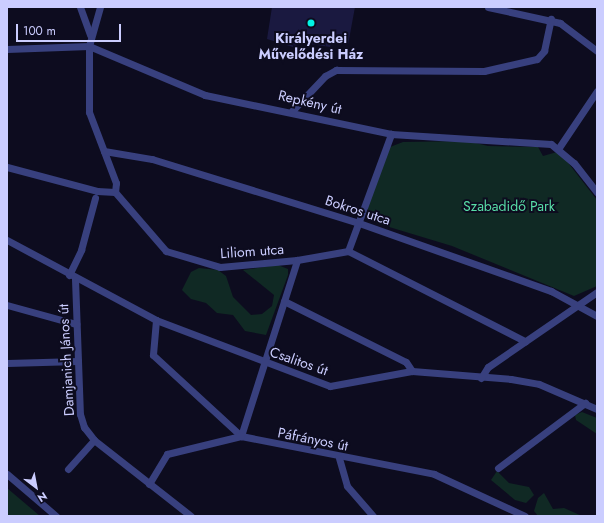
<!DOCTYPE html>
<meta charset="utf-8">
<style>
body{margin:0}
#map{position:relative;width:604px;height:523px;overflow:hidden;background:#0d0c1f;font-family:Jost,sans-serif}
div>[style]{position:absolute}
[style*='--x']{left:calc(var(--x)*1px);top:calc(var(--y)*1px);width:calc(var(--w)*1px);rotate:calc(var(--a)*1deg)}
.green>*{inset:0;background:#102924}
.building>*{inset:0;background:#1a1940}
.minor>*{height:7px;margin:-3.5px;padding:0 3.5px;transform-origin:3.5px;border-radius:3.5px;background:#38407e}
.dots>*{width:11px;height:11px;translate:-50% -50%;box-sizing:border-box;border:2px solid #0d0c1f;border-radius:50%}
span{translate:-50% -50%;white-space:nowrap;text-align:center;line-height:1.15;-webkit-text-stroke:4px #0d0c1f;paint-order:stroke}
.poi-label{font-size:14px;color:#cbcdff;font-weight:700}
.street-label{font-size:14px;color:#cbcdff}
.park-label{font-size:14px;color:#58dda7}
.frame{position:absolute;inset:0;border:8px solid #cbcdff;pointer-events:none}
.north{position:absolute;left:16px;top:467px;width:40px;height:40px;-webkit-text-stroke:3px #0d0c1f;paint-order:stroke;rotate:148deg;font-size:11px;font-weight:700;line-height:16px;text-align:center;color:#cbcdff}
.north::after{content:'';display:block;margin:auto;width:14px;height:18px;background:#cbcdff;clip-path:polygon(50% 0,100% 100%,50% 72%,0 100%)}
.scale{position:absolute;left:16px;top:24px;width:105px;height:18px;box-sizing:border-box;border:2px solid #cbcdff;border-top:0;padding-left:5px;font-size:12px;line-height:14px;white-space:nowrap;color:#cbcdff;-webkit-text-stroke:3px #0d0c1f;paint-order:stroke}
</style>
<div id="map">
<div class="green">
<i style="clip-path:polygon(468px 141px,488px 146px,538px 147px,543px 156px,557px 152px,566px 160px,597px 200px,597px 286px,574px 296px,452px 246px,376px 223px,365px 212px,390px 147px,403px 142px)"></i>
<i style="clip-path:polygon(278px 265px,288px 269px,288px 275px,266px 335px,245px 331px,233px 315px,217px 313px,206px 303px,191px 299px,182px 290px,191px 272px,199px 268px,218px 270px,226px 276px,233px 297px,251px 315px,262px 314px,272px 306px,274px 295px,243px 270px)"></i>
<i style="clip-path:polygon(582px 412px,597px 418px,597px 434px,576px 420px,575px 415px)"></i>
<i style="clip-path:polygon(497px 471px,509px 483px,529px 487px,534px 495px,526px 503px,515px 500px,491px 480px)"></i>
<i style="clip-path:polygon(7px 488px,40px 516px,7px 516px)"></i>
<i style="clip-path:polygon(544px 493px,553px 509px,564px 508px,582px 516px,538px 516px,534px 511px,538px 498px)"></i>
</div>
<div class="building">
<i style="clip-path:polygon(272px 7px,355px 7px,348px 45px,331px 43px,330px 47px,297px 42px,296px 48px,267px 39px)"></i>
</div>
<div class="minor">
<i style="--x:80;--y:7;--w:30;--a:70"></i>
<i style="--x:100;--y:7;--w:41;--a:105.8"></i>
<i style="--x:89;--y:46;--w:66;--a:90"></i>
<i style="--x:89;--y:112;--w:76;--a:69.2"></i>
<i style="--x:116;--y:183;--w:9;--a:96"></i>
<i style="--x:115;--y:192;--w:78;--a:49.2"></i>
<i style="--x:166;--y:251;--w:56;--a:16.5"></i>
<i style="--x:220;--y:267;--w:77;--a:-5.2"></i>
<i style="--x:297;--y:260;--w:52;--a:-10"></i>
<i style="--x:348;--y:251;--w:199;--a:27"></i>
<i style="--x:488;--y:7;--w:74;--a:12.5"></i>
<i style="--x:560;--y:23;--w:46;--a:37.1"></i>
<i style="--x:7;--y:49;--w:82;--a:-2.1"></i>
<i style="--x:89;--y:46;--w:126;--a:22.9"></i>
<i style="--x:205;--y:95;--w:190;--a:11.8"></i>
<i style="--x:391;--y:134;--w:160;--a:3.6"></i>
<i style="--x:551;--y:144;--w:30;--a:40"></i>
<i style="--x:574;--y:163;--w:37;--a:52"></i>
<i style="--x:292;--y:111;--w:48;--a:-46.7"></i>
<i style="--x:325;--y:76;--w:13;--a:-29"></i>
<i style="--x:336;--y:70;--w:148;--a:0.4"></i>
<i style="--x:484;--y:71;--w:54;--a:-12.8"></i>
<i style="--x:537;--y:59;--w:11;--a:-49"></i>
<i style="--x:544;--y:51;--w:33;--a:-78"></i>
<i style="--x:558;--y:149;--w:70;--a:-56.1"></i>
<i style="--x:104;--y:151;--w:49;--a:9.5"></i>
<i style="--x:152;--y:159;--w:217;--a:17.2"></i>
<i style="--x:359;--y:223;--w:204;--a:19.5"></i>
<i style="--x:551;--y:291;--w:52;--a:28.5"></i>
<i style="--x:7;--y:167;--w:93;--a:14.9"></i>
<i style="--x:97;--y:191;--w:18;--a:3"></i>
<i style="--x:7;--y:240;--w:169;--a:28.2"></i>
<i style="--x:156;--y:320;--w:186;--a:20.8"></i>
<i style="--x:330;--y:386;--w:83;--a:-10.4"></i>
<i style="--x:412;--y:371;--w:99;--a:4.6"></i>
<i style="--x:511;--y:379;--w:28;--a:10"></i>
<i style="--x:539;--y:384;--w:63;--a:23.3"></i>
<i style="--x:348;--y:251;--w:125;--a:-69.8"></i>
<i style="--x:69;--y:275;--w:28;--a:-64"></i>
<i style="--x:81;--y:250;--w:54;--a:-74.9"></i>
<i style="--x:75;--y:279;--w:135;--a:87.9"></i>
<i style="--x:80;--y:414;--w:14;--a:73"></i>
<i style="--x:84;--y:427;--w:16;--a:52"></i>
<i style="--x:94;--y:440;--w:123;--a:38.1"></i>
<i style="--x:284;--y:301;--w:136;--a:26.6"></i>
<i style="--x:406;--y:362;--w:11;--a:56"></i>
<i style="--x:7;--y:305;--w:72;--a:15.4"></i>
<i style="--x:156;--y:320;--w:35;--a:95"></i>
<i style="--x:153;--y:355;--w:120;--a:42.6"></i>
<i style="--x:241;--y:436;--w:197;--a:11.1"></i>
<i style="--x:434;--y:474;--w:100;--a:24.8"></i>
<i style="--x:7;--y:363;--w:71;--a:-1.6"></i>
<i style="--x:481;--y:378;--w:13;--a:-58"></i>
<i style="--x:488;--y:367;--w:132;--a:-34.5"></i>
<i style="--x:241;--y:436;--w:185;--a:-72.3"></i>
<i style="--x:339;--y:458;--w:29;--a:74"></i>
<i style="--x:347;--y:486;--w:40;--a:49"></i>
<i style="--x:498;--y:468;--w:109;--a:-36.8"></i>
<i style="--x:68;--y:469;--w:39;--a:-48"></i>
<i style="--x:7;--y:474;--w:65;--a:40.6"></i>
<i style="--x:149;--y:484;--w:35;--a:-59"></i>
<i style="--x:167;--y:454;--w:76;--a:-13.7"></i>
</div>
<div class="dots">
<i style="left:311px;top:23px;background:#02f4e6"></i>
</div>
<div class="poi-label">
<span style="left:311px;top:46px">Királyerdei<br>Művelődési Ház</span>
</div>
<div class="street-label">
<span style="left:310px;top:102px;rotate:13deg">Repkény út</span>
<span style="left:358px;top:210px;rotate:18deg">Bokros utca</span>
<span style="left:252px;top:251px;rotate:-4deg">Liliom utca</span>
<span style="left:66px;top:360px;rotate:-93deg">Damjanich János út</span>
<span style="left:299px;top:361px;rotate:19deg">Csalitos út</span>
<span style="left:313px;top:439px;rotate:11deg">Páfrányos út</span>
</div>
<div class="park-label">
<span style="left:509px;top:206px">Szabadidő Park</span>
</div>
<div class="frame"></div>
<div class="north">N</div>
<div class="scale">100 m</div>
</div>
